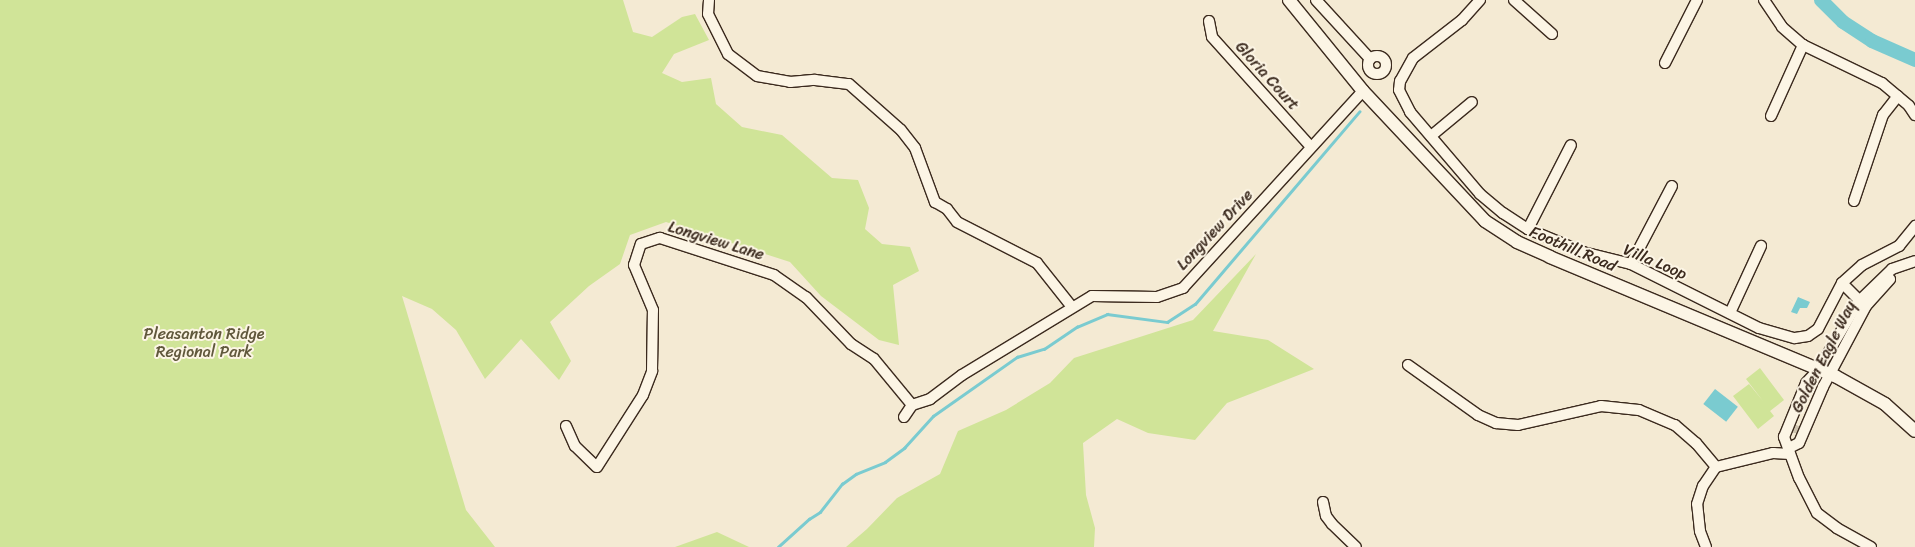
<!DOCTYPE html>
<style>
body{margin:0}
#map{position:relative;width:1915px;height:547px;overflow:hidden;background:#f4ead3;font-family:Sriracha,sans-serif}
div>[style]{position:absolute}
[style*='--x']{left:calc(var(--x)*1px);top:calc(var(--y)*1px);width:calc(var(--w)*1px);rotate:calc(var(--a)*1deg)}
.green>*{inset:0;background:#d0e498}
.water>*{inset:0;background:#7acbd0;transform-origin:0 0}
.stream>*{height:2.5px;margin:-1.25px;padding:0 1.25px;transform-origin:1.25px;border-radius:1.25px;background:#7acbd0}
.river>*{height:14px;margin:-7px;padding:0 7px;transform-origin:7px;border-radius:7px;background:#7acbd0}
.minor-tunnel>*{height:10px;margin-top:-5px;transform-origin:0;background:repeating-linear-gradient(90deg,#cfc4af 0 10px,transparent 0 15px)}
.roads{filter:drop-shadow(1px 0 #3b2a1e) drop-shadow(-1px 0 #3b2a1e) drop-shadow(0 1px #3b2a1e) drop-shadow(0 -1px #3b2a1e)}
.minor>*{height:10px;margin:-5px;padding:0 5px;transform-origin:5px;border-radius:5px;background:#fcf5e5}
.minor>.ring{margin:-5px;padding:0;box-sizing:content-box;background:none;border:10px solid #fcf5e5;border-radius:50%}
.major>*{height:12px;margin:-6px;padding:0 6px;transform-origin:6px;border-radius:6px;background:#fcf5e5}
span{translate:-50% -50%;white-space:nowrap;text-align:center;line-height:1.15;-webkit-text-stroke:4px #fcf5e5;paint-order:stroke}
.street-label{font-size:16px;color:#3b2a1e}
.park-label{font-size:16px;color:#60583c}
</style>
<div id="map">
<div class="green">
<i style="clip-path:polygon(0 0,623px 0,633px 32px,652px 37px,682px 17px,695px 14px,709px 40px,674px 54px,662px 73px,682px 82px,711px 78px,716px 104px,742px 127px,782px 135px,832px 178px,858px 180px,869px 208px,865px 229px,882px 244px,910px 247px,919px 271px,893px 285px,899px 345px,879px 340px,821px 296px,790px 262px,666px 222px,630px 235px,620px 264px,589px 286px,550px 322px,571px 361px,559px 380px,521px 339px,485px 379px,456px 330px,432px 309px,402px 296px,466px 510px,495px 547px,0 547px)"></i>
<i style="clip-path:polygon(1256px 254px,1213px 331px,1268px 340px,1314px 369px,1227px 403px,1195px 440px,1148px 433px,1117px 419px,1083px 443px,1086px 495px,1095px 528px,1094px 547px,846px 547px,867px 529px,897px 498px,940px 474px,958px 431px,1006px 410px,1050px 383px,1074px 358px,1193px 320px)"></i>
<i style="clip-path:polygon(1760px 368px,1784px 400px,1770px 411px,1774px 416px,1758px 429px,1733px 396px,1749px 384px,1763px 401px,1746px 379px)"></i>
<i style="clip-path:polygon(717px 532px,749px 547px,675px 547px)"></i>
</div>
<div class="water">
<i style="clip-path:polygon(1798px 297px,1810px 302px,1807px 308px,1800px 308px,1797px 314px,1791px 312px)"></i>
<i style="left:1715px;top:389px;width:29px;height:19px;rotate:38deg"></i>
</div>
<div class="stream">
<i style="--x:778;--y:547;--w:42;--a:-42.1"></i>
<i style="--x:809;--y:519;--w:13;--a:-32"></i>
<i style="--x:820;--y:512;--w:36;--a:-52"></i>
<i style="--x:842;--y:484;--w:17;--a:-36"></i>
<i style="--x:856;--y:474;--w:31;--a:-22"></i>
<i style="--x:885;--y:462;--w:24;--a:-36"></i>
<i style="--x:904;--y:448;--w:43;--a:-47.8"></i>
<i style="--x:933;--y:416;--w:103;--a:-35.1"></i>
<i style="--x:1017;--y:357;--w:28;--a:-17"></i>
<i style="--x:1044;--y:349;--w:40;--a:-34"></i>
<i style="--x:1077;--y:327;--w:33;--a:-23"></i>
<i style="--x:1107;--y:314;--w:61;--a:7.6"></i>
<i style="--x:1167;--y:322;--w:33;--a:-33"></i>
<i style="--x:1195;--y:304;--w:253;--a:-49.5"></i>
</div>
<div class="river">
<i style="--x:1821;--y:0;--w:31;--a:45"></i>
<i style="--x:1843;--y:22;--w:35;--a:33"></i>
<i style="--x:1872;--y:41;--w:47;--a:23.8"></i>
</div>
<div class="minor-tunnel">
<i style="--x:1792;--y:432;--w:8;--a:-67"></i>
</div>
<div class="roads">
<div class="minor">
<i style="--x:709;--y:0;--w:14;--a:94"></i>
<i style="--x:708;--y:14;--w:45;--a:63.4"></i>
<i style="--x:728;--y:54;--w:36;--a:37"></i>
<i style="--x:757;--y:76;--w:34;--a:10"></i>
<i style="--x:790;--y:82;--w:25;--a:-5"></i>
<i style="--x:815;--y:80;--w:34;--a:7"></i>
<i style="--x:849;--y:84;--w:69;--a:41.5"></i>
<i style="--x:901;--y:130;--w:23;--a:52"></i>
<i style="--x:915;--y:148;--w:58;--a:69.7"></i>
<i style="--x:935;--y:202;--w:14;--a:30"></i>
<i style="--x:947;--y:209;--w:16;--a:52"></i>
<i style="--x:957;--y:222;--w:90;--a:27.1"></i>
<i style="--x:1037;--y:263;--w:56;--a:51.5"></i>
<i style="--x:1316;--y:0;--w:80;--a:47.5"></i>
<i style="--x:1480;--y:0;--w:27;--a:132"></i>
<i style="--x:1462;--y:20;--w:62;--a:142.2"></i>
<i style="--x:1413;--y:58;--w:26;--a:119"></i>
<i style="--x:1400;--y:81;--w:9;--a:96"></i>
<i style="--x:1399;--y:90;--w:25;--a:63"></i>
<i style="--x:1410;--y:112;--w:108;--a:49.5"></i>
<i style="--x:1480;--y:194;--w:30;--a:40"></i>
<i style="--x:1503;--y:213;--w:30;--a:33"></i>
<i style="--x:1528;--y:229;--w:60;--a:22.7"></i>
<i style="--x:1583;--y:252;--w:49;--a:14"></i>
<i style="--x:1631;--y:264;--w:143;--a:26.6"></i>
<i style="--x:1759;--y:328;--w:37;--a:16"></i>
<i style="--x:1795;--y:338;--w:13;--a:-9"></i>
<i style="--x:1808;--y:336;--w:12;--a:-35"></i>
<i style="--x:1818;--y:329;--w:52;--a:-62.4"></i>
<i style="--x:1842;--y:283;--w:27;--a:-42"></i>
<i style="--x:1862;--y:265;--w:42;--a:-27.2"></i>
<i style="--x:1899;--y:246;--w:26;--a:-51"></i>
<i style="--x:1514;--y:0;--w:51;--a:41.8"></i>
<i style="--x:1764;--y:0;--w:32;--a:56"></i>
<i style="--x:1782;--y:27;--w:28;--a:41"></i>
<i style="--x:1803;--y:45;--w:88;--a:25.7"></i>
<i style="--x:1882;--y:83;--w:35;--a:40"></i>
<i style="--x:1909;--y:106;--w:11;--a:56"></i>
<i style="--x:1209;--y:21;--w:16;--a:79"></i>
<i style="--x:1212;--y:37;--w:148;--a:48"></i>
<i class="ring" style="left:1368px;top:56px;width:8px;height:8px"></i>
<i style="--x:1665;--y:63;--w:71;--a:-63.1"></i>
<i style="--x:1771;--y:116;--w:78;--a:-65.7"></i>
<i style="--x:1431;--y:136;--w:53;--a:-39.7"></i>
<i style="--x:1854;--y:201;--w:91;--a:-71.4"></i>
<i style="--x:1883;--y:115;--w:24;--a:-52"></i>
<i style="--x:1528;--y:229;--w:94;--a:-62.9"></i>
<i style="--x:1631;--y:264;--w:88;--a:-62.3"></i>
<i style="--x:1842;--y:283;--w:30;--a:45"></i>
<i style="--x:1730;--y:313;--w:74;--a:-65.2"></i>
<i style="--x:1408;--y:365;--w:86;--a:35.5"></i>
<i style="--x:1478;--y:415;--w:20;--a:24"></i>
<i style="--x:1496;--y:423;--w:22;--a:5"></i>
<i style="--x:1518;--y:425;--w:85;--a:-12.9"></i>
<i style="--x:1601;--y:406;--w:38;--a:6"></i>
<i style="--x:1639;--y:410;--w:39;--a:23"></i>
<i style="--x:1675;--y:425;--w:28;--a:41"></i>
<i style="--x:1696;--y:443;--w:31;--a:50"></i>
<i style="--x:904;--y:417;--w:14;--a:-56"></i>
<i style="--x:912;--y:405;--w:19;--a:-18"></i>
<i style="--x:930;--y:399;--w:40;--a:-37"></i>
<i style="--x:962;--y:375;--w:152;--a:-31.3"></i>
<i style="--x:1092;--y:296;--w:65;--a:0.9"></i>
<i style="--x:1157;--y:297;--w:28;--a:-19"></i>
<i style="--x:1183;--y:288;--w:267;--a:-47.6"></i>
<i style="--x:566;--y:426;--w:22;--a:66"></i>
<i style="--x:575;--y:446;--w:30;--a:44"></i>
<i style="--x:597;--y:467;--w:85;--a:-57.4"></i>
<i style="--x:643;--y:395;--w:26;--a:-69"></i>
<i style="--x:652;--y:371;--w:61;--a:-89.1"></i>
<i style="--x:653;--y:310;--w:49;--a:-112.9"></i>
<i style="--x:634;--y:265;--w:22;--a:-72"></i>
<i style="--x:641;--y:244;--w:20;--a:-18"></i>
<i style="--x:660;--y:238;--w:120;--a:18"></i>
<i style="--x:774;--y:275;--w:39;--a:35"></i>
<i style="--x:806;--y:297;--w:65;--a:46.2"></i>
<i style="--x:851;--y:344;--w:27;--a:33"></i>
<i style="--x:874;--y:359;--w:60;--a:50.4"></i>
<i style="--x:1789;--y:448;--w:11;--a:-27"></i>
<i style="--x:1799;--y:443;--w:61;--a:-66.8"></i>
<i style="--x:1823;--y:387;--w:92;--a:-62"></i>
<i style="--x:1866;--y:306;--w:36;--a:-48"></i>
<i style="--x:1323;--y:502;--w:14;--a:78"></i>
<i style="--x:1326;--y:516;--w:10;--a:53"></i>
<i style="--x:1332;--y:524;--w:33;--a:44"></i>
<i style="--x:1706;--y:547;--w:17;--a:-111"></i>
<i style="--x:1700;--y:531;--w:27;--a:-96"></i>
<i style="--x:1697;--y:504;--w:19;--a:-72"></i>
<i style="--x:1703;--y:486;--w:23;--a:-56"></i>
<i style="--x:1716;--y:467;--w:59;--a:-13.8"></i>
<i style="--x:1773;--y:453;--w:17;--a:3"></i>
<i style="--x:1871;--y:547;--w:39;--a:-151"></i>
<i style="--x:1837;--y:528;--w:25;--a:-143"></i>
<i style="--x:1817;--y:513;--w:39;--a:-117"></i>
<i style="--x:1799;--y:478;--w:44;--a:-110.1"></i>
<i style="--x:1784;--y:437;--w:58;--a:-67.8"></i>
<i style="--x:1806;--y:383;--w:18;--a:-47"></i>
<i style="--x:1818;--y:370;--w:80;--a:-59.3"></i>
<i style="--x:1859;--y:301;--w:46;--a:-44.1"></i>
<i style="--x:1892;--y:269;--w:24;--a:-19"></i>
</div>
<div class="major">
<i style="--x:1289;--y:0;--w:117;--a:50.9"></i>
<i style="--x:1363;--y:91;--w:178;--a:46.8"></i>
<i style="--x:1485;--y:221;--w:38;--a:33"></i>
<i style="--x:1517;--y:242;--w:36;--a:24"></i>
<i style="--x:1550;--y:257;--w:309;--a:22.7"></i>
<i style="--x:1835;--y:376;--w:57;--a:29.2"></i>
<i style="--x:1885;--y:404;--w:40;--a:42"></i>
</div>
</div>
<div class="street-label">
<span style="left:1267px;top:76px;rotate:48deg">Gloria Court</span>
<span style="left:1215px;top:230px;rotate:-47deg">Longview Drive</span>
<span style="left:716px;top:241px;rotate:17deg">Longview Lane</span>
<span style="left:1573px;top:249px;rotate:23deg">Foothill Road</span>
<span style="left:1655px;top:262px;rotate:23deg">Villa Loop</span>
<span style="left:1824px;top:357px;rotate:-63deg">Golden Eagle Way</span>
</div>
<div class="park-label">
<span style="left:204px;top:343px">Pleasanton Ridge<br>Regional Park</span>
</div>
</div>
